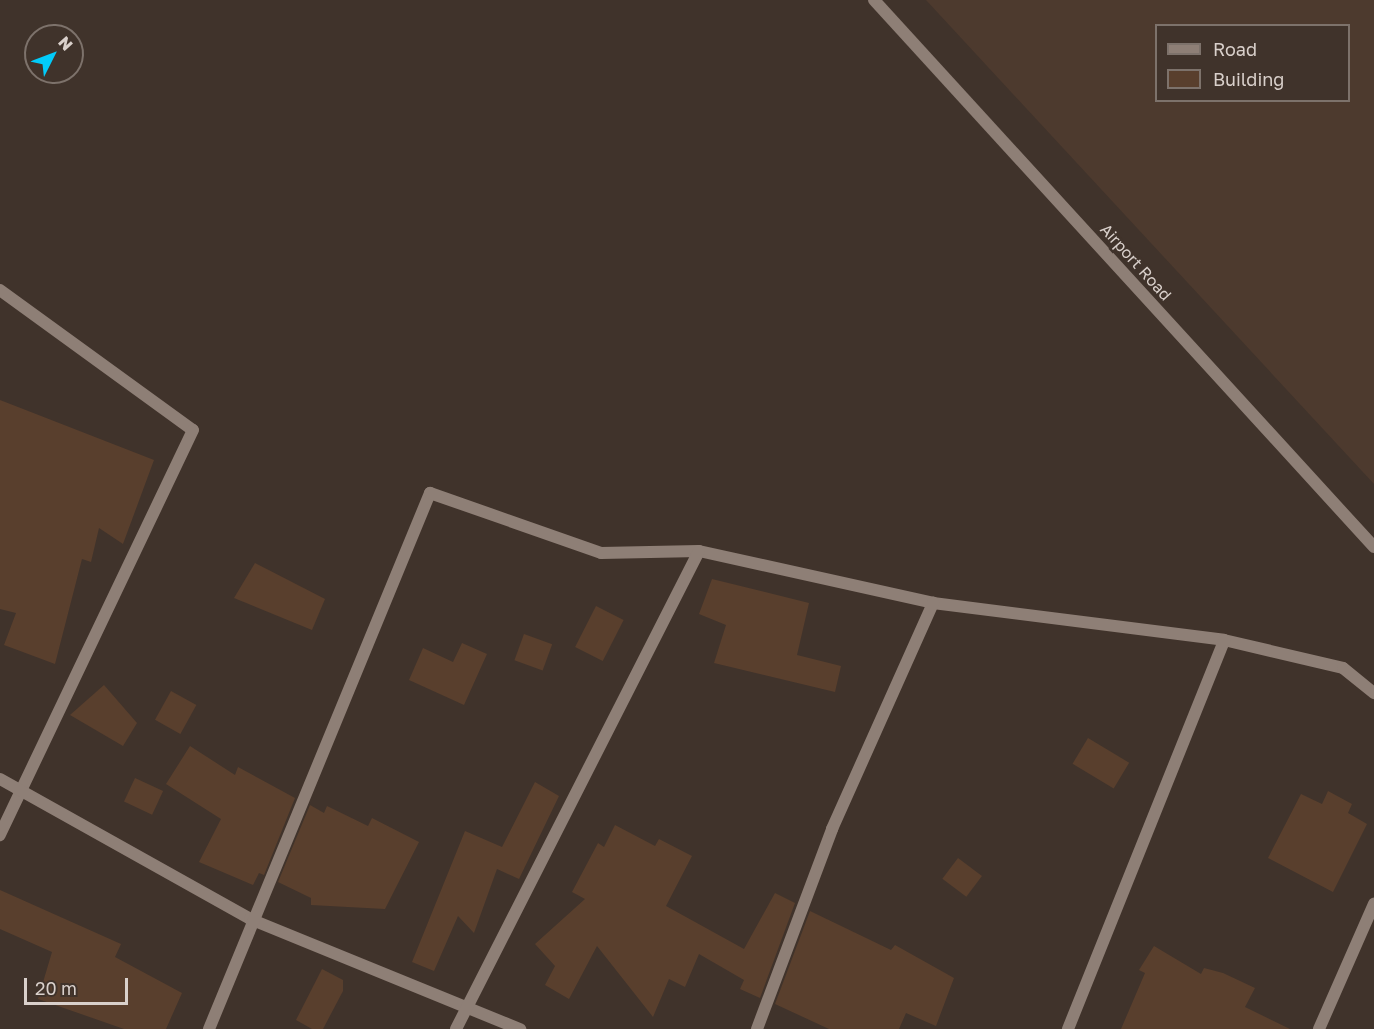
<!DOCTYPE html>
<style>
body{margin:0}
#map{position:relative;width:1374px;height:1029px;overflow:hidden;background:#40332b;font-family:"Golos Text",sans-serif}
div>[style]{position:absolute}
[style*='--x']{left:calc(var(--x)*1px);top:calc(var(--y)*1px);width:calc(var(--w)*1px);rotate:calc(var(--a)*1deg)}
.built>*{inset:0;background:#4d3a2e}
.building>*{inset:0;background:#593f2d;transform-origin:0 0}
.minor>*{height:12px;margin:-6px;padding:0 6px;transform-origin:6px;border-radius:6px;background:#8e7f76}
.tertiary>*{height:12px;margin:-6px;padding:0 6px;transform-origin:6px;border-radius:6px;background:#8e7f76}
span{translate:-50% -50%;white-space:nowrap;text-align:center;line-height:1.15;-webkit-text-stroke:5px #40332b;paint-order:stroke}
.street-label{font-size:16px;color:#d9d0cb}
.legend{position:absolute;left:1155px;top:24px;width:195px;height:78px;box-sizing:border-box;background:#40332b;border:2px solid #7d726b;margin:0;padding:8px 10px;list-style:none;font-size:18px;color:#d9d0cb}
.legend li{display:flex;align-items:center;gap:12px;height:30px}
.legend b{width:30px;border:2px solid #7d726b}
.north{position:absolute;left:24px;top:24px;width:60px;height:60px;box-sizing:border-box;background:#40332b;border:2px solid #7d726b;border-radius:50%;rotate:48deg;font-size:16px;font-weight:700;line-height:24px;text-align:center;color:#d9d0cb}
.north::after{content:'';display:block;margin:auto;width:21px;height:27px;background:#02cbf9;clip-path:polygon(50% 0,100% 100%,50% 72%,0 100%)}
.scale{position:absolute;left:24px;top:978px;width:104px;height:27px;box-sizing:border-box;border:3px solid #d9d0cb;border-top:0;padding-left:8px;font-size:18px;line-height:21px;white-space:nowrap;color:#d9d0cb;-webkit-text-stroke:4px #40332b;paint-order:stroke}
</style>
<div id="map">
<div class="built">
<i style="clip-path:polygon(evenodd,926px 0,1374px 0,1374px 484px,926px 0,1156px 26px,1348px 26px,1348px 100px,1156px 100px,1156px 26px)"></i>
</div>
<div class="building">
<i style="clip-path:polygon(0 400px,154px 460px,123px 544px,99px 528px,91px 562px,82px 559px,55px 664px,4px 645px,16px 613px,0 609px)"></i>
<i style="clip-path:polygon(255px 563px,325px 599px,312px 630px,234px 598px)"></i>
<i style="clip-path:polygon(712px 579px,809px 603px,797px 655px,841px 666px,835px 692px,714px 663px,726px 625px,699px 614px)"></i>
<i style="left:596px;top:606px;width:31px;height:46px;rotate:27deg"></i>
<i style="left:524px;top:634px;width:30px;height:28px;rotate:20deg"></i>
<i style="clip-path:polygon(462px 643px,487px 654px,464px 705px,409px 680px,423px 648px,453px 662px)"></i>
<i style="clip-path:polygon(104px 685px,137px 723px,123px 746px,70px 715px)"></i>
<i style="left:171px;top:691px;width:29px;height:33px;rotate:29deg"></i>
<i style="left:1088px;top:738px;width:48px;height:30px;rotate:31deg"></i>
<i style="clip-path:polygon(190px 746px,235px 775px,238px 767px,295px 798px,264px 875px,259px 873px,253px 885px,199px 862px,221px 819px,166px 784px)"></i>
<i style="left:135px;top:778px;width:31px;height:26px;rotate:25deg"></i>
<i style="clip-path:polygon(535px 782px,559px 796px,519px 879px,497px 869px,474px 933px,458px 916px,434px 971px,412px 962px,465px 831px,502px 847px)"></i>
<i style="clip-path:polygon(1328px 791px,1352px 804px,1348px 813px,1367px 824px,1333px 892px,1268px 858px,1301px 794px,1322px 804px)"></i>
<i style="clip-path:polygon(310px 805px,324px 813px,327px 806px,368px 826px,372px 818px,419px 842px,385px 909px,311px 905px,311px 898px,278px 882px)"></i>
<i style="clip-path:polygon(615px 825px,655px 846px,659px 839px,692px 856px,666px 906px,744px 949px,775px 893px,795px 903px,760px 998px,740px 989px,744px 980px,699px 954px,685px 987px,669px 979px,653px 1017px,597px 946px,569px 999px,545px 985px,555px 966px,535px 944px,585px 899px,572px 892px,598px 843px,604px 847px)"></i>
<i style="left:958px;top:858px;width:30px;height:26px;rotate:37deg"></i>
<i style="clip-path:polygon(0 890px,121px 944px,115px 957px,182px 993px,166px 1029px,124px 1029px,38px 999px,52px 952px,0 929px)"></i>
<i style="clip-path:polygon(810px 911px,891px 950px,895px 945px,954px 978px,936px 1026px,906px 1013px,899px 1029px,829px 1029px,775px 1004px)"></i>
<i style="clip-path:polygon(1154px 946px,1201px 974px,1204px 968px,1223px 973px,1255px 988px,1245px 1007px,1290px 1029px,1121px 1029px,1145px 973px,1139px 970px)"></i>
<i style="clip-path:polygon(322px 969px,343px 980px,343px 991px,323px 1029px,312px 1029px,296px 1020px)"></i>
</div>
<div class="minor">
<i style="--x:0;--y:290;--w:238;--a:36"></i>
<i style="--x:193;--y:430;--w:449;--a:115.5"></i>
<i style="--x:0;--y:779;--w:287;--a:29.2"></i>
<i style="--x:250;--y:919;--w:292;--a:22.2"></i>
<i style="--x:209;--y:1029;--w:580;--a:-67.59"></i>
<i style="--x:430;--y:493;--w:181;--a:19.3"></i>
<i style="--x:601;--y:553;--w:98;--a:-1.2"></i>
<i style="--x:699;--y:551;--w:240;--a:12.5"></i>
<i style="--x:933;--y:603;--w:293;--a:7.2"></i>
<i style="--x:1224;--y:640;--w:122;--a:13.2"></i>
<i style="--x:1343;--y:668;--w:40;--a:39"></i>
<i style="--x:456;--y:1029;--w:536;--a:-63.05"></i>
<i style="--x:757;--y:1029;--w:214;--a:-69.4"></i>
<i style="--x:832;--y:829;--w:248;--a:-65.9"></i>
<i style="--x:1068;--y:1029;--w:419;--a:-68.1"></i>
<i style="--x:1319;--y:1029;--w:137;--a:-66.3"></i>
</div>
<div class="tertiary">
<i style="--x:874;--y:0;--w:741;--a:47.57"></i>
</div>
<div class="street-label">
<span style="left:1136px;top:262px;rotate:48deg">Airport Road</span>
</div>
<ul class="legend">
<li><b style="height:8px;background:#8e7f76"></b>Road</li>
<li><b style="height:16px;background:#593f2d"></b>Building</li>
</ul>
<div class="north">N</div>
<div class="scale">20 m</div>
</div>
